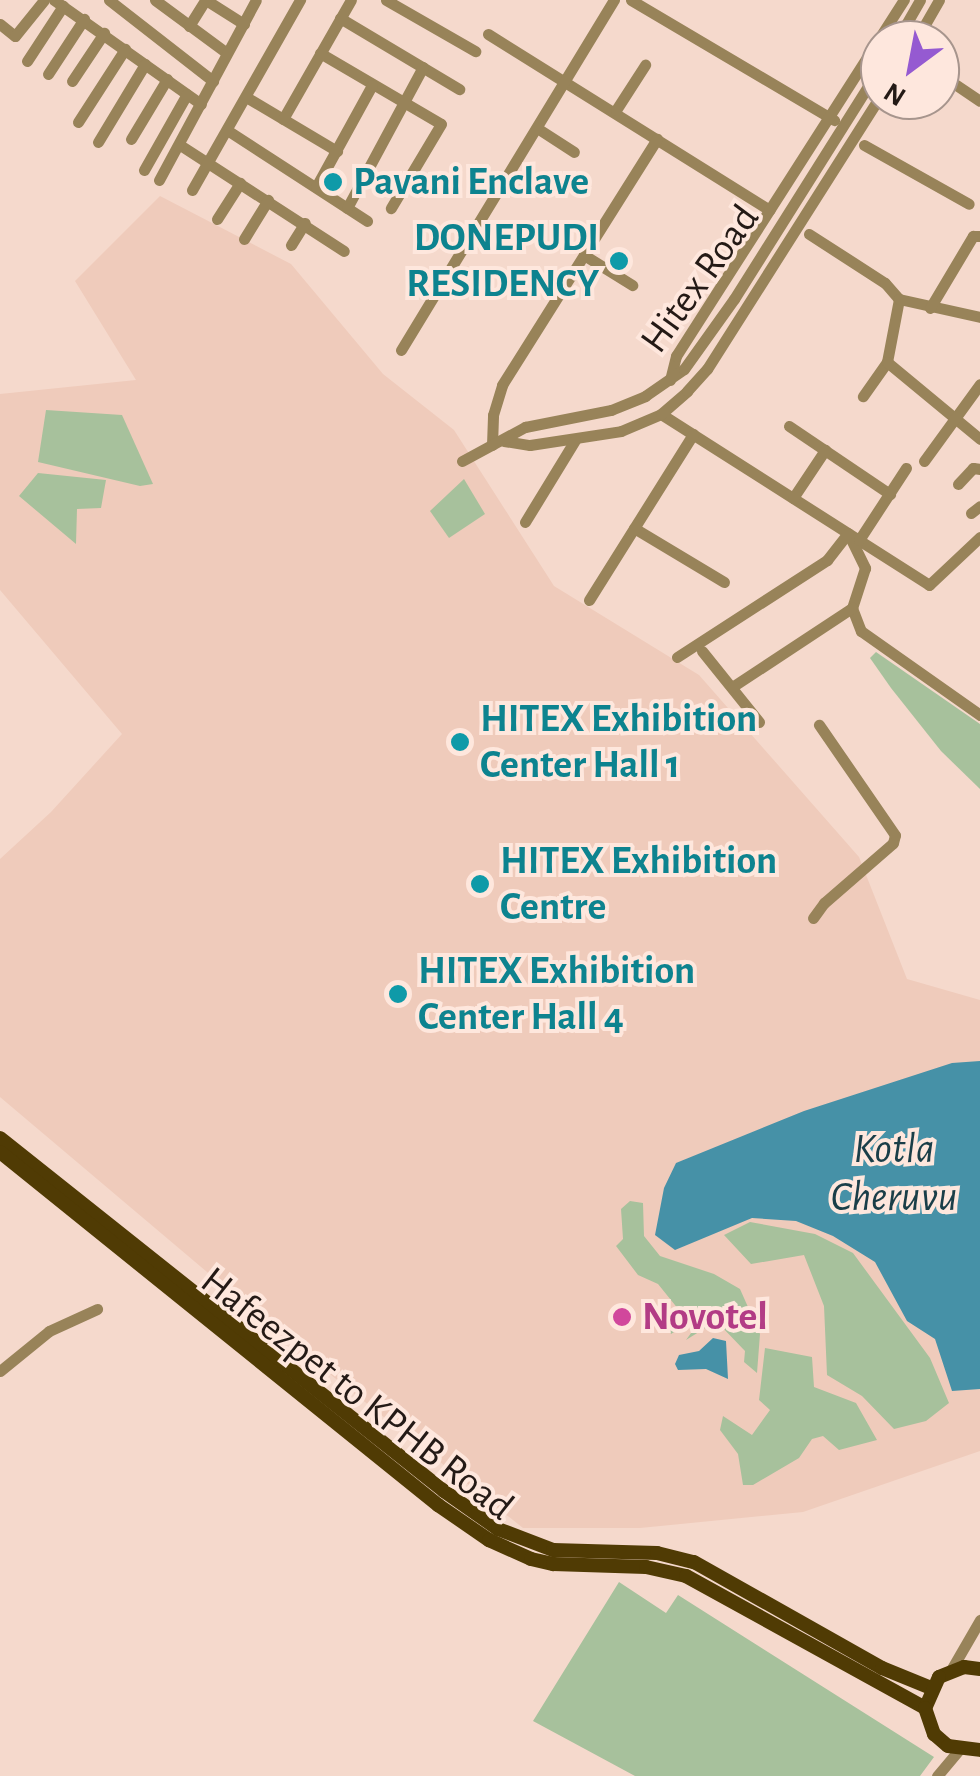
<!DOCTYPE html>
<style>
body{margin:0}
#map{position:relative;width:980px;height:1776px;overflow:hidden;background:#f5d9cc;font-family:"Alegreya Sans",sans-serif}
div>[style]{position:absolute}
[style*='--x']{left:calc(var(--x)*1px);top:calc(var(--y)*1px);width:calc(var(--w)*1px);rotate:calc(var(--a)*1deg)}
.built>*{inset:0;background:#efcbbb}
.green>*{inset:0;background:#a7c19c}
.water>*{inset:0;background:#4691a7}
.minor>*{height:11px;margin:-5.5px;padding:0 5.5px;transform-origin:5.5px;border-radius:5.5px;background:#988359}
.major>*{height:14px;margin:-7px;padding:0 7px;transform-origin:7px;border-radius:7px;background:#503b04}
.dots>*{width:28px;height:28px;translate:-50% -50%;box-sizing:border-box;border:5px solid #fee7dd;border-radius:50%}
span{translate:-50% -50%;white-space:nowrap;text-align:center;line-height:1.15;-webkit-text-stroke:8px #fee7dd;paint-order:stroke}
.culture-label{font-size:40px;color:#0d838f;font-weight:700}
.left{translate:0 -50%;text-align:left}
.right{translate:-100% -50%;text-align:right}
.street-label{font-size:40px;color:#241a16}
.hotel-label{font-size:40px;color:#b23c85;font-weight:700}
.water-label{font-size:42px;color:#1a3e48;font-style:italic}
.north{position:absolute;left:860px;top:20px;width:100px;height:100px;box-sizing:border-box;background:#fee7dd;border:2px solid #a7958d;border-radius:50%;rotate:212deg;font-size:28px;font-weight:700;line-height:40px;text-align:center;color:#241a16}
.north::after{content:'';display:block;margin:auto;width:35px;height:45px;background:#955ad1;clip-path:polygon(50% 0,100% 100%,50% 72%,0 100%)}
</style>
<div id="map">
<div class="built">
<i style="clip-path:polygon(160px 196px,291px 264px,383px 374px,454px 430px,554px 586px,699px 675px,859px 857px,907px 979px,980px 1000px,980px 1451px,803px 1512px,640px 1528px,523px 1528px,291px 1343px,0 1097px,0 859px,51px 812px,122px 734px,0 590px,0 394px,136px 380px,75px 281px)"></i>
</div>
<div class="green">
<i style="clip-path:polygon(46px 410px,122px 415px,153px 484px,140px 486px,38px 462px)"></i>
<i style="clip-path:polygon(38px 473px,106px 480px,101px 508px,77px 509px,76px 544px,19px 496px)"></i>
<i style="clip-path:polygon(464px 479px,485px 514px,449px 538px,430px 511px)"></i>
<i style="clip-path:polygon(876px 652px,980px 724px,980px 789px,941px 751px,891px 688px,870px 658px)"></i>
<i style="clip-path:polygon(630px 1201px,643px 1203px,644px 1236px,660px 1256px,714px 1274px,740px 1289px,760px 1334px,757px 1373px,744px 1362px,745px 1351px,720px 1325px,710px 1325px,686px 1340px,694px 1329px,688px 1323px,671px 1334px,669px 1329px,683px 1315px,658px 1284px,638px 1275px,616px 1246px,623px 1239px,621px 1209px)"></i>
<i style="clip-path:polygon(750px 1222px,815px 1234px,853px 1253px,930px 1358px,949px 1403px,926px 1421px,894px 1429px,862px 1396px,827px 1375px,824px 1306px,804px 1255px,751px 1264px,724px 1235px)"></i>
<i style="clip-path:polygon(765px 1348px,812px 1357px,814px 1387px,856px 1403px,877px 1440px,839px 1450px,823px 1436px,812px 1439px,799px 1458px,753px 1485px,743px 1485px,738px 1454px,720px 1430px,723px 1416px,752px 1435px,770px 1410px,759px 1400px)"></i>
<i style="clip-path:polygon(619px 1582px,666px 1613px,678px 1595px,934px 1757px,920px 1776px,635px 1776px,533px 1721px)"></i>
</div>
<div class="water">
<i style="clip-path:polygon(980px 1061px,980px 1389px,952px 1391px,935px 1339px,907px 1321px,875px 1262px,833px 1236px,796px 1221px,752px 1218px,675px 1250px,655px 1235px,664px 1188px,676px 1163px,804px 1111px,952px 1063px)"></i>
<i style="clip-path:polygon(713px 1338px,726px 1341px,728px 1379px,706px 1369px,678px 1370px,675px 1364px,679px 1355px,699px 1351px)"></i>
</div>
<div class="minor">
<i style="--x:54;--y:0;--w:180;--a:35.3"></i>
<i style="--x:109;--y:0;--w:132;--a:37.9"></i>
<i style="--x:155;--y:0;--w:89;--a:36.4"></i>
<i style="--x:206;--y:0;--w:45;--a:32.3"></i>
<i style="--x:386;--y:0;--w:103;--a:29.8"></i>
<i style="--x:631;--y:0;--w:236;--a:30.6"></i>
<i style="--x:340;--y:18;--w:139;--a:30.8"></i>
<i style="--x:0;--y:24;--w:19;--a:39"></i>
<i style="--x:15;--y:36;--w:46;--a:-51.1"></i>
<i style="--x:189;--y:26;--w:31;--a:-58"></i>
<i style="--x:488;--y:34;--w:332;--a:32"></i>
<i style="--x:897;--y:40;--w:46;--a:-60.1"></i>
<i style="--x:916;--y:40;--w:46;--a:-60.1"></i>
<i style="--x:320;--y:53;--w:140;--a:30.4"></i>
<i style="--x:441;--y:124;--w:98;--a:120.8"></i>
<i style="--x:27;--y:61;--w:66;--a:-56.8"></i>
<i style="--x:48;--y:74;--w:66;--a:-56.8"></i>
<i style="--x:940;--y:74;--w:48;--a:34"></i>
<i style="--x:72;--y:81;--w:58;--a:-56.3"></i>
<i style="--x:246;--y:97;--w:106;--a:30.7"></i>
<i style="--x:616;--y:110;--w:54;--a:-57.2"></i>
<i style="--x:283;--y:119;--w:137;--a:-60.3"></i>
<i style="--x:78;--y:122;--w:87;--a:-57.2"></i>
<i style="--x:537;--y:128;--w:44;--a:33"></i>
<i style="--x:227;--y:130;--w:167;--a:33"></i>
<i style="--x:131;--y:139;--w:70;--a:-59"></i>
<i style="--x:98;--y:142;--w:91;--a:-58.9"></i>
<i style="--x:180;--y:145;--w:195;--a:32.9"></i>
<i style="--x:864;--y:145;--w:120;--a:29.3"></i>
<i style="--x:144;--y:170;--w:87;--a:-60.5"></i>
<i style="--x:159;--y:180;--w:204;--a:-61.7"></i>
<i style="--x:316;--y:187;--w:116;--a:-61.2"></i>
<i style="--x:192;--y:190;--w:219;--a:-60.4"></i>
<i style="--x:347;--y:208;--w:160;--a:-61.7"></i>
<i style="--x:217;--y:219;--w:43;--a:-57.4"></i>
<i style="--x:809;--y:234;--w:90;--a:32.8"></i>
<i style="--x:885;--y:283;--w:21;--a:49"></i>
<i style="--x:899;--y:299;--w:64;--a:100.8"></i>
<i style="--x:887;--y:362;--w:42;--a:125.2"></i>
<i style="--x:244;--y:239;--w:46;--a:-58.4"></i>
<i style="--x:291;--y:245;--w:26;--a:-58"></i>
<i style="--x:584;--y:255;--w:57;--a:32"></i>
<i style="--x:899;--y:299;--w:83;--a:12.5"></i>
<i style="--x:930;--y:308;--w:84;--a:-59.2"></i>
<i style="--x:973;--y:236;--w:7;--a:0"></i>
<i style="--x:401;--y:350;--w:410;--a:-58.7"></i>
<i style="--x:887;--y:362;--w:121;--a:39.6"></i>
<i style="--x:670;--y:380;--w:25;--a:-76"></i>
<i style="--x:676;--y:356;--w:423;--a:-57.4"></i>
<i style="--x:661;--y:414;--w:318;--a:32.5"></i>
<i style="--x:929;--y:585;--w:70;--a:-43.3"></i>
<i style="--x:789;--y:426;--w:122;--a:34"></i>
<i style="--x:504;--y:441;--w:26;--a:9"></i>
<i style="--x:530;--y:445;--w:92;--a:-8.7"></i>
<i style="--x:621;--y:431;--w:43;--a:-23"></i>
<i style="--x:661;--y:414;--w:35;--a:-41"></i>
<i style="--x:687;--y:391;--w:30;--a:-48"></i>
<i style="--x:707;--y:369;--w:323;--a:-57.6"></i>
<i style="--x:492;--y:445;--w:30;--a:-88"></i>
<i style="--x:493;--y:415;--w:31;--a:-73"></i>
<i style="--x:502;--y:385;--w:291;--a:-57.8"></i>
<i style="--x:462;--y:461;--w:72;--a:-28.4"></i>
<i style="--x:525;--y:427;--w:88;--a:-11.2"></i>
<i style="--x:611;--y:410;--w:37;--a:-22"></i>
<i style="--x:645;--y:396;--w:47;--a:-34.7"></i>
<i style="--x:684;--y:369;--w:86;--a:-54.5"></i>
<i style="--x:734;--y:299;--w:274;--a:-57.8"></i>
<i style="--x:924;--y:461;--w:95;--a:-54"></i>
<i style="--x:958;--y:484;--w:22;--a:-47"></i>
<i style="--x:973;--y:468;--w:7;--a:8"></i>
<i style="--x:793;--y:498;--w:58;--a:-56.3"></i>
<i style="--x:971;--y:513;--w:11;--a:-38"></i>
<i style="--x:525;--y:522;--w:96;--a:-58.6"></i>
<i style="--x:634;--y:528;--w:105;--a:31"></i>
<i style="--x:849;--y:535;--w:37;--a:64"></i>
<i style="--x:865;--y:568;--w:42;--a:108"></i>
<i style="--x:852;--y:608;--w:25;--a:69"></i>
<i style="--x:861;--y:631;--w:146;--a:35.2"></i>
<i style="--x:859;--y:540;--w:86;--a:-56.9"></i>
<i style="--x:589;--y:600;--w:196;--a:-57.9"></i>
<i style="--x:702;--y:651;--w:91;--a:51.2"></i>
<i style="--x:677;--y:657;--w:179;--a:-32.9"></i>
<i style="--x:827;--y:560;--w:34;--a:-52"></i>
<i style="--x:732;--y:687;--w:144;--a:-33.4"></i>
<i style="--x:813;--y:918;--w:19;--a:-54"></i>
<i style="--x:824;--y:903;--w:91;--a:-41"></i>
<i style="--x:893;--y:843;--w:8;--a:-76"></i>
<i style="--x:895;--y:835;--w:134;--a:-124.6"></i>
<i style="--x:0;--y:1371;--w:63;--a:-39.2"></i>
<i style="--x:49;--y:1331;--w:53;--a:-24.6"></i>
<i style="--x:951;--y:1670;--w:58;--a:-59.9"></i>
<i style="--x:937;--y:1776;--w:33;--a:-50"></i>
</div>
<div class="major">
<i style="--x:0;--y:1138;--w:567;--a:38.49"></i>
<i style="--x:444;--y:1491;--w:66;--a:35.1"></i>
<i style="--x:498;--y:1529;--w:59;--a:20.9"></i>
<i style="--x:553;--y:1550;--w:104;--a:1.7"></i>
<i style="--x:657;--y:1553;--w:38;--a:14"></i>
<i style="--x:694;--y:1562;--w:216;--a:29.4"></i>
<i style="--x:882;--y:1668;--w:53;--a:22.2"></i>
<i style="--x:0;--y:1152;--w:563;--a:38.87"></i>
<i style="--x:438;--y:1505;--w:62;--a:34.5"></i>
<i style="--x:489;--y:1540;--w:46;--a:24.3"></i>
<i style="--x:531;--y:1559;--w:23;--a:13"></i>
<i style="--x:553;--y:1564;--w:93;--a:1.8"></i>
<i style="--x:646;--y:1567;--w:41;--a:12.7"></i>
<i style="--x:686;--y:1576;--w:273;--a:28.9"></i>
<i style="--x:980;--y:1669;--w:16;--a:-173"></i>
<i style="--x:964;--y:1667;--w:27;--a:158"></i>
<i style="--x:939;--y:1677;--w:34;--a:114"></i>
<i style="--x:925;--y:1708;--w:28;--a:71"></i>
<i style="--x:934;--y:1734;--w:18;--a:41"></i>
<i style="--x:948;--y:1746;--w:32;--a:7"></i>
</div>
<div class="dots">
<i style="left:333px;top:182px;background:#0f9aa8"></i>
<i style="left:619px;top:261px;background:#0f9aa8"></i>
<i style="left:460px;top:742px;background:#0f9aa8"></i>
<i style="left:480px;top:884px;background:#0f9aa8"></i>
<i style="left:398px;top:994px;background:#0f9aa8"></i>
<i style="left:622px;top:1317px;background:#d1479c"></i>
</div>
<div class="culture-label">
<span class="left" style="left:353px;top:182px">Pavani Enclave</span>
<span class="right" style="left:599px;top:261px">DONEPUDI<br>RESIDENCY</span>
<span class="left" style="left:480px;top:742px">HITEX Exhibition<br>Center Hall 1</span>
<span class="left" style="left:500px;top:884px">HITEX Exhibition<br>Centre</span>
<span class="left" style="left:418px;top:994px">HITEX Exhibition<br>Center Hall 4</span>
</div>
<div class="street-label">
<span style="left:700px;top:279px;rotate:-54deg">Hitex Road</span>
<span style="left:357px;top:1394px;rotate:38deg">Hafeezpet to KPHB Road</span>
</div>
<div class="hotel-label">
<span class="left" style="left:642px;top:1317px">Novotel</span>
</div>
<div class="water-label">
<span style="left:894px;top:1173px">Kotla<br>Cheruvu</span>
</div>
<div class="north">N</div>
</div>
